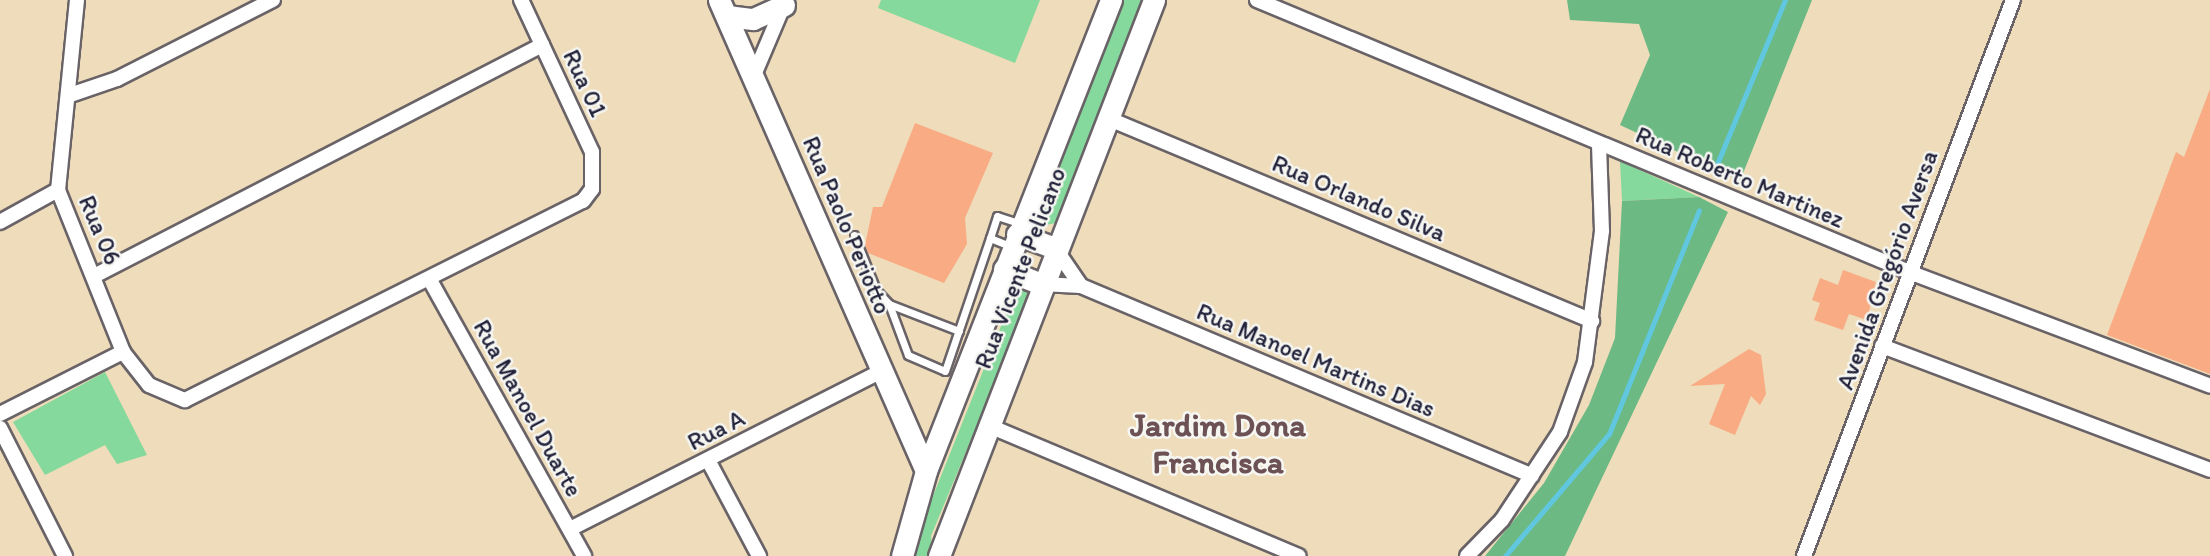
<!DOCTYPE html>
<meta charset="utf-8">
<style>
body{margin:0}
#map{position:relative;width:2210px;height:556px;overflow:hidden;background:#eedcba;font-family:Itim,sans-serif}
div>[style]{position:absolute}
[style*='--x']{left:calc(var(--x)*1px);top:calc(var(--y)*1px);width:calc(var(--w)*1px);rotate:calc(var(--a)*1deg)}
.green>*{inset:0;background:#85d99c}
.forest>*{inset:0;background:#6cb984}
.stream>*{height:5px;margin:-2.5px;padding:0 2.5px;transform-origin:2.5px;border-radius:2.5px;background:#61c7df}
.building>*{inset:0;background:#f9ab84}
.roads{filter:drop-shadow(2px 0 #696367) drop-shadow(-2px 0 #696367) drop-shadow(0 2px #696367) drop-shadow(0 -2px #696367)}
.lane>*{height:7px;margin:-3.5px;padding:0 3.5px;transform-origin:3.5px;border-radius:3.5px;background:#fff}
.street>*{height:14px;margin:-7px;padding:0 7px;transform-origin:7px;border-radius:7px;background:#fff}
.secondary>*{height:21px;margin:-10.5px;padding:0 10.5px;transform-origin:10.5px;border-radius:10.5px;background:#fff}
span{translate:-50% -50%;white-space:nowrap;text-align:center;line-height:1.15;-webkit-text-stroke:5px #f6f6f2;paint-order:stroke}
.street-label{font-size:24px;color:#22223b}
.district-label{font-size:32px;color:#6d5255;font-weight:700}
</style>
<div id="map">
<div class="green">
<i style="clip-path:polygon(881px 0,1040px 0,1015px 63px,878px 8px)"></i>
<i style="clip-path:polygon(1121px 0,1142px 0,1060px 222px,1046px 225px,1041px 215px)"></i>
<i style="clip-path:polygon(1620px 161px,1699px 197px,1622px 201px)"></i>
<i style="clip-path:polygon(1019px 281px,1030px 298px,931px 536px,933px 556px,909px 556px)"></i>
<i style="clip-path:polygon(105px 372px,147px 455px,117px 464px,105px 445px,45px 475px,13px 422px)"></i>
</div>
<div class="forest">
<i style="clip-path:polygon(1567px 0,1812px 0,1740px 181px,1620px 125px,1650px 55px,1639px 24px,1570px 20px)"></i>
<i style="clip-path:polygon(1699px 197px,1728px 212px,1565px 556px,1485px 556px,1544px 483px,1589px 405px,1615px 338px,1622px 201px)"></i>
</div>
<div class="stream">
<i style="--x:1717;--y:164;--w:178;--a:-67.5"></i>
<i style="--x:1505;--y:556;--w:160;--a:-49.6"></i>
<i style="--x:1609;--y:434;--w:241;--a:-68.1"></i>
</div>
<div class="building">
<i style="clip-path:polygon(2210px 89px,2210px 374px,2107px 335px,2176px 152px,2184px 157px)"></i>
<i style="clip-path:polygon(915px 123px,993px 153px,965px 218px,967px 244px,944px 283px,868px 253px,865px 245px,873px 207px,882px 207px)"></i>
<i style="clip-path:polygon(1843px 270px,1876px 282px,1867px 320px,1849px 314px,1843px 330px,1814px 320px,1820px 303px,1812px 300px,1820px 278px,1838px 285px)"></i>
<i style="clip-path:polygon(1749px 349px,1761px 355px,1766px 394px,1760px 405px,1751px 396px,1735px 435px,1709px 424px,1725px 384px,1690px 386px)"></i>
</div>
<div class="roads">
<div class="lane">
<i style="--x:854;--y:235;--w:59;--a:68.2"></i>
<i style="--x:876;--y:290;--w:19;--a:47"></i>
<i style="--x:889;--y:304;--w:75;--a:21.1"></i>
<i style="--x:990;--y:238;--w:23;--a:-72"></i>
<i style="--x:997;--y:216;--w:25;--a:18"></i>
<i style="--x:889;--y:304;--w:54;--a:69.6"></i>
<i style="--x:908;--y:355;--w:40;--a:23.4"></i>
<i style="--x:945;--y:371;--w:140;--a:-71.3"></i>
<i style="--x:990;--y:238;--w:24;--a:22"></i>
</div>
<div class="street">
<i style="--x:77;--y:0;--w:191;--a:95.7"></i>
<i style="--x:58;--y:190;--w:175;--a:68.1"></i>
<i style="--x:123;--y:352;--w:42;--a:51.8"></i>
<i style="--x:149;--y:385;--w:39;--a:23"></i>
<i style="--x:185;--y:400;--w:445;--a:-26.6"></i>
<i style="--x:583;--y:201;--w:15;--a:-53"></i>
<i style="--x:592;--y:189;--w:37;--a:-90"></i>
<i style="--x:592;--y:152;--w:168;--a:-115"></i>
<i style="--x:1257;--y:0;--w:706;--a:22.64"></i>
<i style="--x:1909;--y:272;--w:322;--a:20.7"></i>
<i style="--x:754;--y:75;--w:79;--a:-67"></i>
<i style="--x:70;--y:95;--w:50;--a:-18.8"></i>
<i style="--x:117;--y:79;--w:175;--a:-26.9"></i>
<i style="--x:1107;--y:118;--w:526;--a:22.71"></i>
<i style="--x:0;--y:222;--w:66;--a:-28.9"></i>
<i style="--x:1055;--y:248;--w:46;--a:55.6"></i>
<i style="--x:96;--y:275;--w:502;--a:-27.28"></i>
<i style="--x:431;--y:282;--w:314;--a:60.8"></i>
<i style="--x:1041;--y:284;--w:40;--a:2.9"></i>
<i style="--x:1081;--y:286;--w:489;--a:22.8"></i>
<i style="--x:1882;--y:346;--w:351;--a:20.7"></i>
<i style="--x:0;--y:414;--w:138;--a:-26.8"></i>
<i style="--x:987;--y:425;--w:338;--a:22.8"></i>
<i style="--x:0;--y:428;--w:144;--a:63.1"></i>
<i style="--x:708;--y:460;--w:109;--a:62"></i>
<i style="--x:570;--y:529;--w:350;--a:-26.9"></i>
<i style="--x:1467;--y:556;--w:50;--a:-45.8"></i>
<i style="--x:1502;--y:520;--w:105;--a:-56.6"></i>
<i style="--x:1560;--y:432;--w:74;--a:-70.3"></i>
<i style="--x:1585;--y:362;--w:132;--a:-82.6"></i>
<i style="--x:1602;--y:231;--w:88;--a:-92"></i>
<i style="--x:1804;--y:556;--w:594;--a:-69.4"></i>
</div>
<div class="secondary">
<i style="--x:719;--y:0;--w:514;--a:66.27"></i>
<i style="--x:727;--y:16;--w:26;--a:7"></i>
<i style="--x:753;--y:19;--w:34;--a:-24"></i>
<i style="--x:1017;--y:234;--w:40;--a:20.2"></i>
<i style="--x:1004;--y:269;--w:40;--a:22"></i>
<i style="--x:902;--y:556;--w:88;--a:-74.2"></i>
<i style="--x:926;--y:471;--w:506;--a:-68.56"></i>
<i style="--x:939;--y:556;--w:596;--a:-68.86"></i>
</div>
</div>
<div class="street-label">
<span style="left:585px;top:83px;rotate:65deg">Rua 01</span>
<span style="left:1740px;top:177px;rotate:23deg">Rua Roberto Martinez</span>
<span style="left:1359px;top:198px;rotate:23deg">Rua Orlando Silva</span>
<span style="left:847px;top:225px;rotate:67deg">Rua Paolo Periotto</span>
<span style="left:100px;top:230px;rotate:67deg">Rua 06</span>
<span style="left:1020px;top:268px;rotate:-69deg">Rua Vicente Pelicano</span>
<span style="left:1887px;top:270px;rotate:-70deg">Avenida Gregório Aversa</span>
<span style="left:1316px;top:360px;rotate:23deg">Rua Manoel Martins Dias</span>
<span style="left:528px;top:408px;rotate:61deg">Rua Manoel Duarte</span>
<span style="left:716px;top:430px;rotate:-27deg">Rua A</span>
</div>
<div class="district-label">
<span style="left:1218px;top:444px">Jardim Dona<br>Francisca</span>
</div>
</div>
